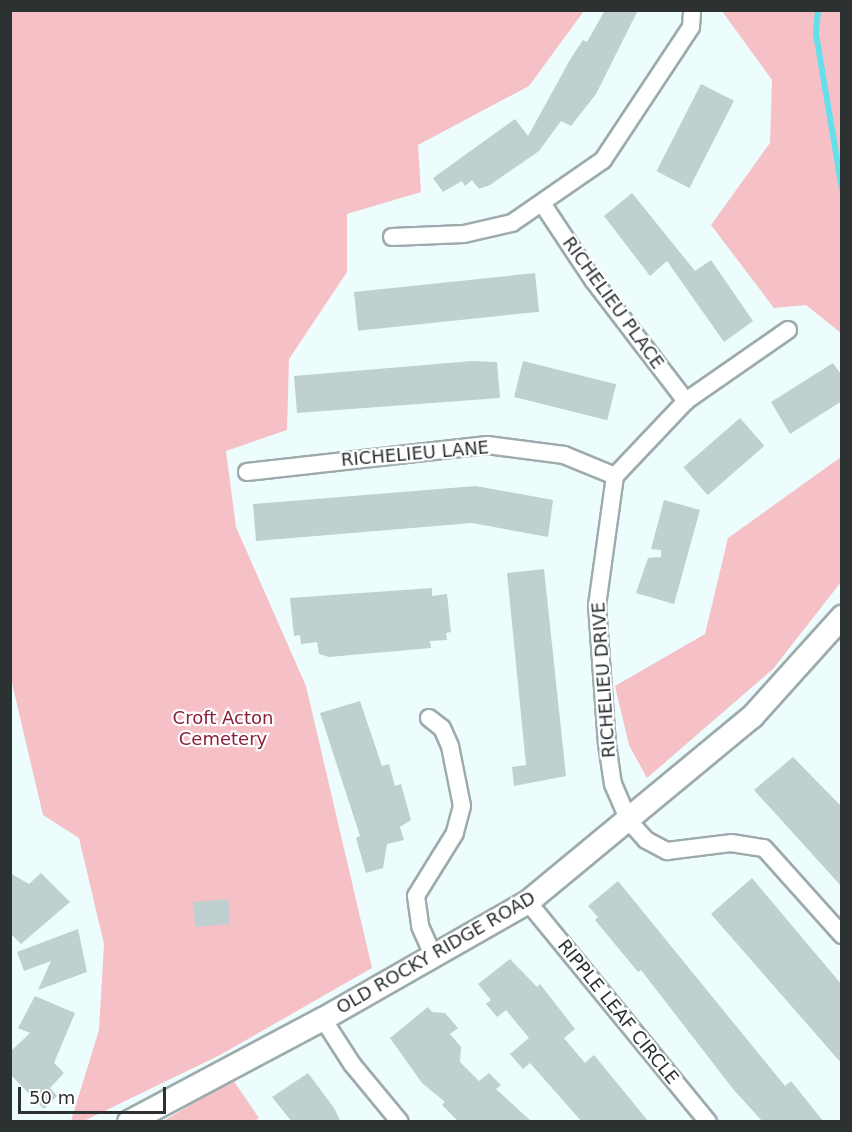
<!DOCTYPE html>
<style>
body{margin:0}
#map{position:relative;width:852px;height:1132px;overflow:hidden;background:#edfcfd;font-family:"DejaVu Sans",sans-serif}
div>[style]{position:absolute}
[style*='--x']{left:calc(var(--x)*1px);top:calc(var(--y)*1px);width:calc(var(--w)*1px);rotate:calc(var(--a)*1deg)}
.green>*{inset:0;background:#f5c1c7}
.stream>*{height:6px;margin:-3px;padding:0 3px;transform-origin:3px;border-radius:3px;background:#65e0ea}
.building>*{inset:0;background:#c0cfd0;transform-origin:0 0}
.roads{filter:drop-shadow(2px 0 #9dabac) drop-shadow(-2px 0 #9dabac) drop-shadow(0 2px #9dabac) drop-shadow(0 -2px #9dabac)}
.street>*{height:16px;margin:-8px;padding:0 8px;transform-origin:8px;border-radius:8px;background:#fff}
.secondary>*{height:22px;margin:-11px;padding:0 11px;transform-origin:11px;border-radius:11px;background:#fff}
span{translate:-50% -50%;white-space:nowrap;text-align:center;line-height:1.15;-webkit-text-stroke:4.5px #fff;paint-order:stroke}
.street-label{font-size:18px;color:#2c3232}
.park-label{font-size:18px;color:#89203c}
.frame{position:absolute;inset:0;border:12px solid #2c3232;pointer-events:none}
.scale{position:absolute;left:18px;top:1087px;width:148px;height:27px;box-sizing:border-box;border:3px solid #2c3232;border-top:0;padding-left:8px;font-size:18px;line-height:21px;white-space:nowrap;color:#2c3232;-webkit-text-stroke:4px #fff;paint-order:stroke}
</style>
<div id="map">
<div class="green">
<i style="clip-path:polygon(10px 11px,584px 11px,529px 86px,418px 145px,421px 192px,347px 214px,347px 272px,289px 359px,287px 430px,226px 451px,236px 527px,306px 686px,372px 968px,220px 1055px,84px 1121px,71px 1121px,99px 1030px,104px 944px,79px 838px,43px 815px,11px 679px)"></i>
<i style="clip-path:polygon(722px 11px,841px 11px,841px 333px,806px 305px,774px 308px,711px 225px,770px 143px,772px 80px)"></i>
<i style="clip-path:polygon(841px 457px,841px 582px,773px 669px,647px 778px,629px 745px,615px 686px,705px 634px,728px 538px)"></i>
<i style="clip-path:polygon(233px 1080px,259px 1118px,255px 1121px,163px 1121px)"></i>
</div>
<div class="stream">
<i style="--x:818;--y:10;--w:24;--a:95"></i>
<i style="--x:816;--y:34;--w:158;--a:80.5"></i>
</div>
<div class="building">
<i style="clip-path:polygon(605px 10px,638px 10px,596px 94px,571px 126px,561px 121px,539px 151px,490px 185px,479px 189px,472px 180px,465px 186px,462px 181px,443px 192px,433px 178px,515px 119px,528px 136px,571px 58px,583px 40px,587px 42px)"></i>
<i style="left:701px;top:84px;width:37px;height:98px;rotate:27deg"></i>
<i style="clip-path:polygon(632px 193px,695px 271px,711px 260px,753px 321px,724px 342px,667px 261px,650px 276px,604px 216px)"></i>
<i style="left:535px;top:273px;width:39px;height:182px;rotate:84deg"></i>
<i style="clip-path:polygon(472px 361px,497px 362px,500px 398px,297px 413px,294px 376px)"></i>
<i style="left:523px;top:361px;width:96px;height:37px;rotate:14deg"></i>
<i style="clip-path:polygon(833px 363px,842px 376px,842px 401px,790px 434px,771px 402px)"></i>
<i style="left:740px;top:418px;width:37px;height:75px;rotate:49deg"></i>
<i style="clip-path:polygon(476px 486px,553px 500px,548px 537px,472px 523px,256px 541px,253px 504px)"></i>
<i style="clip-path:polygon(664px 500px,700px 510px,674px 604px,636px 593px,648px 558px,661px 557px,661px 550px,651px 549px)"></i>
<i style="clip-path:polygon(544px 569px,566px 776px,514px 786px,512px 767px,526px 765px,507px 573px)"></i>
<i style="clip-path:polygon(432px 588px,432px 596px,447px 594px,451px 632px,446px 633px,447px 640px,430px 641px,431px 648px,329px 657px,319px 654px,317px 642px,301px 644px,300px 635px,294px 636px,290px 598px)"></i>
<i style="clip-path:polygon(360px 701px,382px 766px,389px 764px,395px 786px,401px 784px,411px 820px,400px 827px,404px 840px,387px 844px,383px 868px,366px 873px,356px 838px,360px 836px,320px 713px)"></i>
<i style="clip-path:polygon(793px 757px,842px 807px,842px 887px,754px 790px)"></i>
<i style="clip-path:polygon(10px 873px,29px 884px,41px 873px,70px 902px,21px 944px,10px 933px)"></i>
<i style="clip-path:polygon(752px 878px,842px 985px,842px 1064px,711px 914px)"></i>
<i style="clip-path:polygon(618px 881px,785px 1086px,791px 1081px,824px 1122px,763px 1122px,733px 1089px,641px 970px,638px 972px,595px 920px,598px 917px,588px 906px)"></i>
<i style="left:228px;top:899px;width:25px;height:35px;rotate:85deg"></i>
<i style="clip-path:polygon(78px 929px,87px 972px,38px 990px,51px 961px,24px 971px,17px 952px)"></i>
<i style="clip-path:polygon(510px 959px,537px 987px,540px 984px,575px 1029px,564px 1038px,585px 1063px,594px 1055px,649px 1122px,582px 1122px,530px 1063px,523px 1069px,510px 1054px,529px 1038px,506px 1010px,497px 1017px,486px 1004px,491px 1000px,478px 984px)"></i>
<i style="clip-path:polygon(35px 996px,75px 1013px,54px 1063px,64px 1073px,50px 1088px,57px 1096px,44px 1109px,10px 1074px,10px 1052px,30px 1033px,18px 1028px)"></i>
<i style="clip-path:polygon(428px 1007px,432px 1012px,445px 1013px,458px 1028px,450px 1034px,461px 1047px,460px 1062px,479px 1081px,489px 1073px,501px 1085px,496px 1089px,532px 1122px,459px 1122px,442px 1105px,445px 1102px,422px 1083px,390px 1038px)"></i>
<i style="clip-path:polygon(308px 1073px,334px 1108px,341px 1122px,292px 1122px,272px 1097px)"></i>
</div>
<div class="roads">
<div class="street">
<i style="--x:542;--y:203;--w:92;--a:56.5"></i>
<i style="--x:593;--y:280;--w:153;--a:52.5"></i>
<i style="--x:392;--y:237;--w:72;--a:-2.4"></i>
<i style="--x:464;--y:234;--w:49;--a:-12.9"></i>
<i style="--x:512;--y:223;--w:111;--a:-34.7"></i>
<i style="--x:603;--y:160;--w:159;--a:-56.5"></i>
<i style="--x:691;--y:27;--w:15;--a:-86"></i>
<i style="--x:788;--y:330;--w:124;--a:145.2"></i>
<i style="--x:686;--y:401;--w:103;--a:133.4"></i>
<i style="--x:615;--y:476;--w:130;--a:97.9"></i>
<i style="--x:597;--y:605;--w:139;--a:85.9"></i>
<i style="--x:607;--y:744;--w:40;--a:81.5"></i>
<i style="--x:613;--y:784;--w:40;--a:66.6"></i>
<i style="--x:629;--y:821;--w:25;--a:48"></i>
<i style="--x:646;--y:840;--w:24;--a:28"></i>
<i style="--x:667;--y:851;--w:64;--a:-7.1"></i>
<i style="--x:731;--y:843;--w:33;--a:9"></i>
<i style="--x:764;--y:848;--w:117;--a:48.1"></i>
<i style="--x:247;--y:472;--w:242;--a:-6.4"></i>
<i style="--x:487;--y:445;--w:78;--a:7.4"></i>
<i style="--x:564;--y:455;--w:55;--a:22.4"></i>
<i style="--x:429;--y:718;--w:16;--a:38"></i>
<i style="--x:442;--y:728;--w:20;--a:66"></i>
<i style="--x:450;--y:746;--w:61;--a:78.7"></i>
<i style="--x:462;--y:806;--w:28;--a:105"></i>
<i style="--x:455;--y:833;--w:74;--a:121.8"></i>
<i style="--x:416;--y:896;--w:30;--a:82"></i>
<i style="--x:420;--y:926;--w:34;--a:66"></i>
<i style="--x:528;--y:902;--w:284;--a:50.7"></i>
<i style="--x:323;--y:1019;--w:54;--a:57.2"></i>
<i style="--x:352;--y:1064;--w:75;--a:50.4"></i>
</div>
<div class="secondary">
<i style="--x:129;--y:1122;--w:220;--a:-28"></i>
<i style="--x:323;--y:1019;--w:236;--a:-29.7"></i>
<i style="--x:528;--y:902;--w:291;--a:-39.6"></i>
<i style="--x:752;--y:717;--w:135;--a:-48"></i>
</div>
</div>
<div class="street-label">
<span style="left:613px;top:303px;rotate:54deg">RICHELIEU PLACE</span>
<span style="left:415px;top:454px;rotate:-5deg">RICHELIEU LANE</span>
<span style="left:604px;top:680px;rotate:-94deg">RICHELIEU DRIVE</span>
<span style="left:436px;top:953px;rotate:-30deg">OLD ROCKY RIDGE ROAD</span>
<span style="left:618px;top:1012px;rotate:51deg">RIPPLE LEAF CIRCLE</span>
</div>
<div class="park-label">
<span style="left:223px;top:729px">Croft Acton<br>Cemetery</span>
</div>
<div class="frame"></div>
<div class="scale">50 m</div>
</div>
